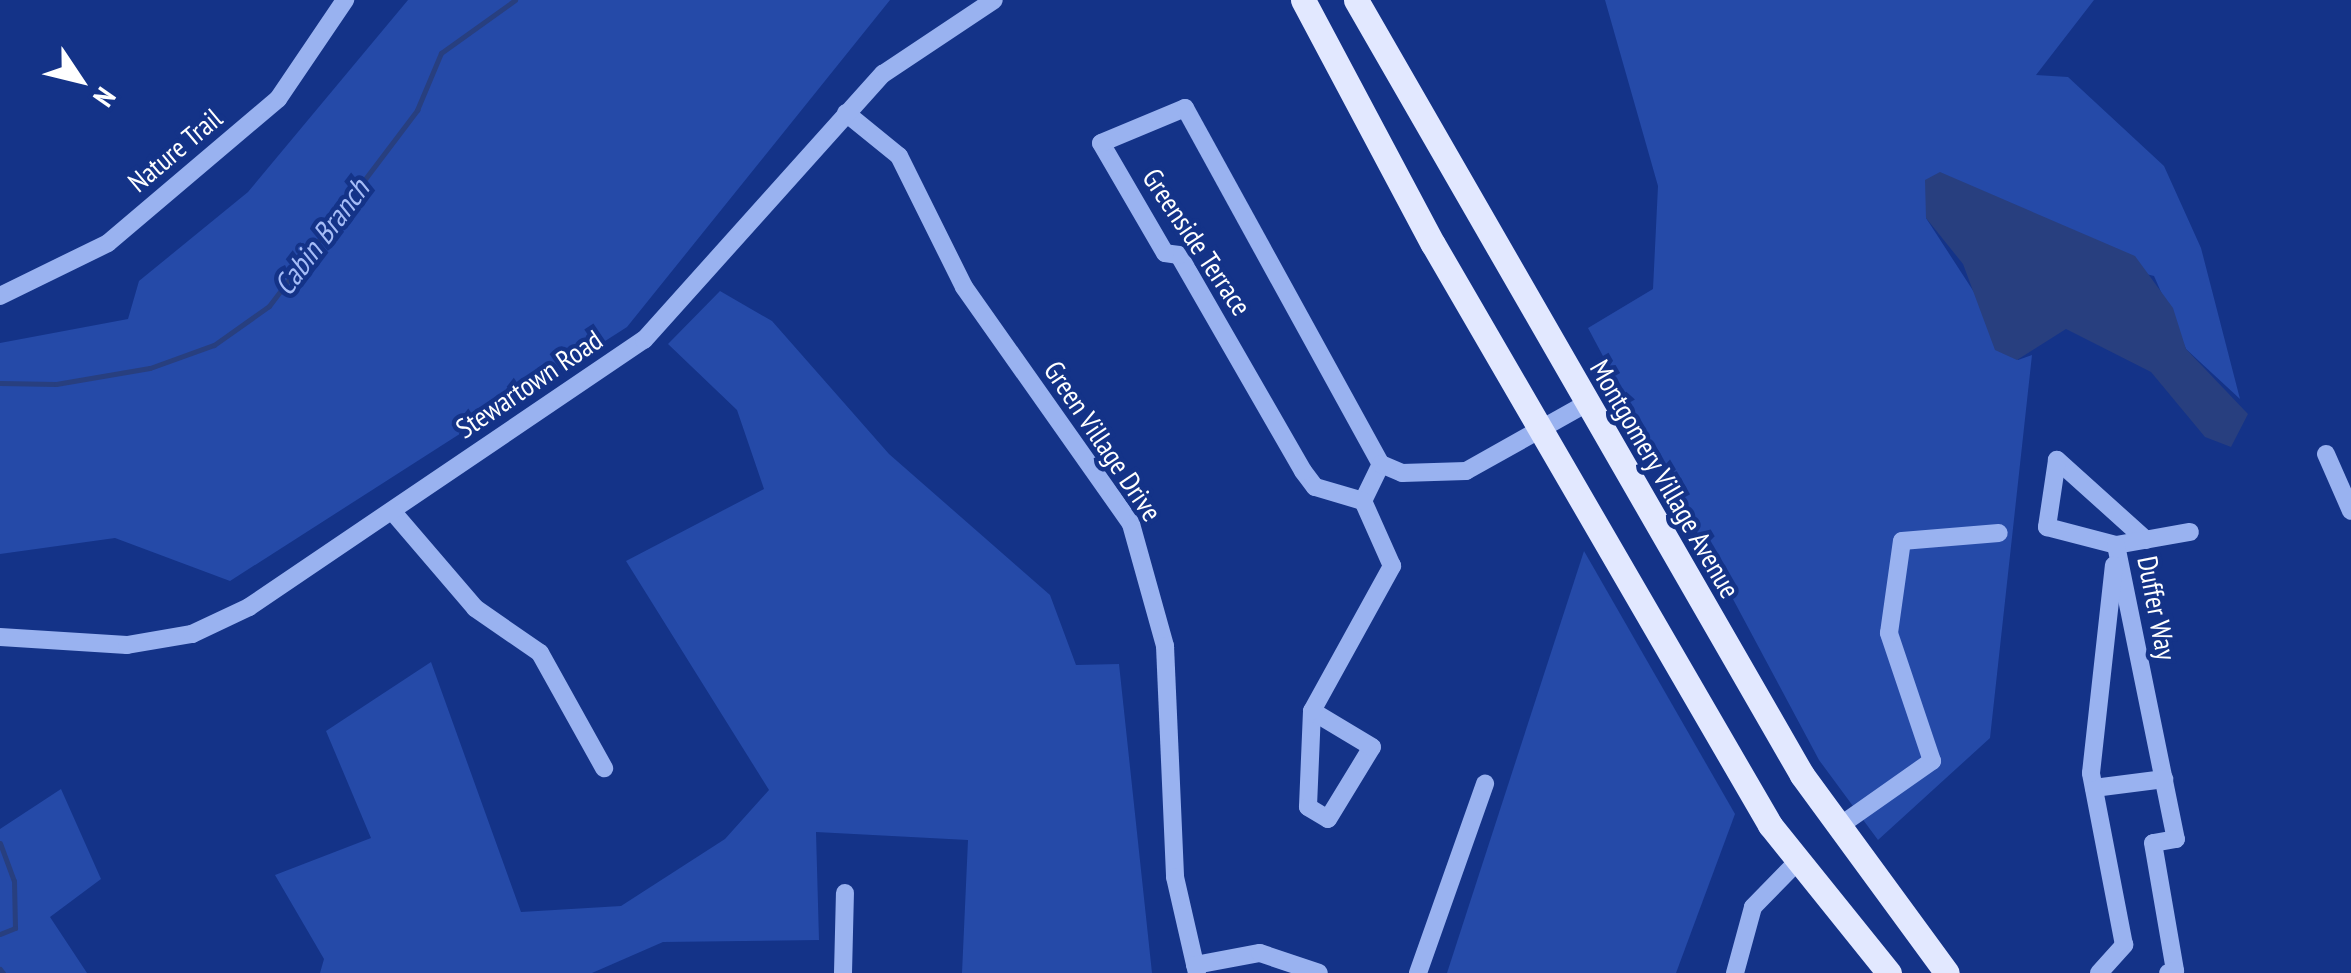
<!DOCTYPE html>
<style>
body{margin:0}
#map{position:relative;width:2351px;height:973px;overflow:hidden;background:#143388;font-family:"PT Sans Narrow",sans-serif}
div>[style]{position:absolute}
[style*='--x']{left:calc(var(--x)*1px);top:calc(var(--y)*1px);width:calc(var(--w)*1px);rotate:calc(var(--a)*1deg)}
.green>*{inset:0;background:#254aa8}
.water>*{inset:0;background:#283f7f}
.stream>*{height:5px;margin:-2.5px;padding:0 2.5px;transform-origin:2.5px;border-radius:2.5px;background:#283f7f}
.minor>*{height:18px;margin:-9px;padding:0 9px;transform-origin:9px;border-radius:9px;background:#99b2f0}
.major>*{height:25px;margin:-12.5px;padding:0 12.5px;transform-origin:12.5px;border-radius:12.5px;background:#e2e8ff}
span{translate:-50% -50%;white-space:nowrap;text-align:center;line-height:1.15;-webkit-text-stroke:9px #143388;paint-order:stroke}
.street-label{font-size:28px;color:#fff}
.water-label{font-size:30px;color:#a5bcf7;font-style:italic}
.north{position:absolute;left:30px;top:30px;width:100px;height:100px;-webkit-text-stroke:8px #143388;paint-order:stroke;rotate:125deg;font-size:28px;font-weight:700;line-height:40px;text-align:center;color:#fff}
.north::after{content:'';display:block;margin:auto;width:35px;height:45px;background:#fff;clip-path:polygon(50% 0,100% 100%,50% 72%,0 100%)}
</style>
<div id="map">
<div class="green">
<i style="clip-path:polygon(408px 0,890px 0,627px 327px,230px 581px,115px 538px,0 554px,0 343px,128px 319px,139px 281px,248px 192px)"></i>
<i style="clip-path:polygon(1605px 0,2094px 0,2036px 75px,2068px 77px,2164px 166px,2201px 248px,2240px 399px,2186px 349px,2154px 276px,1926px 218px,2018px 360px,2032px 355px,1990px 738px,1878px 840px,1819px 760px,1588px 328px,1653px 289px,1658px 186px)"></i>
<i style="clip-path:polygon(720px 291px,772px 321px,889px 454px,1050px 595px,1076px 665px,1119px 664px,1152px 973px,962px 973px,968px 840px,816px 832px,819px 940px,663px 942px,592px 973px,320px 973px,324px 959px,275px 875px,371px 838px,326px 731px,431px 662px,521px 912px,621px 906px,725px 839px,769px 790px,626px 561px,764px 489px,737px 410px,668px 344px)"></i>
<i style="clip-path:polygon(1584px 551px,1735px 814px,1676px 973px,1447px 973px)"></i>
<i style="clip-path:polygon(61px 789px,101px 879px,50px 917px,87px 973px,0 973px,0 829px)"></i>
</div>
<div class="water">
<i style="clip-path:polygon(1940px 172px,2135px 256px,2173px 308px,2186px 349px,2248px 414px,2231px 447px,2205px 437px,2151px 372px,2066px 329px,2017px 360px,1995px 350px,1963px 264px,1926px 218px,1925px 180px)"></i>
</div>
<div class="stream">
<i style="--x:0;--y:383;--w:56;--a:1"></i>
<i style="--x:56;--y:384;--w:95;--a:-9.7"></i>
<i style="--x:150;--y:368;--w:68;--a:-19.8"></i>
<i style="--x:214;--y:345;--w:67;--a:-35.3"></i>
<i style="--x:269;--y:306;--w:246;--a:-52.9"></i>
<i style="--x:417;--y:110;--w:62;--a:-67.2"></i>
<i style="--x:441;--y:53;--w:91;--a:-35.6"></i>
<i style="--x:0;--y:843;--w:40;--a:69.8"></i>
<i style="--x:14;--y:881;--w:47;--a:88.8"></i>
<i style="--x:15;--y:928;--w:16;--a:158"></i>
<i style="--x:0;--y:969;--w:5;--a:53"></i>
</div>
<div class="minor">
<i style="--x:846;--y:113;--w:68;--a:39.1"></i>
<i style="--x:899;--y:156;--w:146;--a:63.6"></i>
<i style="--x:964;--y:287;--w:290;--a:54.8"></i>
<i style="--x:1131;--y:524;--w:127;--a:74.4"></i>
<i style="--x:1165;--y:646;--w:231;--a:87.5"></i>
<i style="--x:1175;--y:877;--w:98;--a:77.1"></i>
<i style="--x:0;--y:296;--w:120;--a:-26.1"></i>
<i style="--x:108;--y:243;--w:223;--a:-40.3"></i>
<i style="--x:278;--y:99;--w:120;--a:-55.9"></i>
<i style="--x:2326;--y:454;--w:62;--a:66.3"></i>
<i style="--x:1363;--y:501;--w:41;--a:-64.1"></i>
<i style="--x:392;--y:511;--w:128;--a:49.4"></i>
<i style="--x:475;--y:608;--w:79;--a:34.7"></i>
<i style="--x:540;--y:653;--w:132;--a:60.9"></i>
<i style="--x:2146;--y:540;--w:120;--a:-138"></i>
<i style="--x:2057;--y:460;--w:68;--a:98.5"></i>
<i style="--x:2047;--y:527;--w:71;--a:14.6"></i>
<i style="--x:2116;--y:545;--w:75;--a:-10"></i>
<i style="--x:2116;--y:545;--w:300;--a:78.5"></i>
<i style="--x:2176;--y:839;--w:23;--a:170"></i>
<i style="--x:2153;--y:843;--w:130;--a:80.2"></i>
<i style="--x:2175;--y:971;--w:7;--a:164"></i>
<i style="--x:0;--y:637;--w:127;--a:3.6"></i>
<i style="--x:127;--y:645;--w:66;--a:-9.6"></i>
<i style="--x:192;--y:634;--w:63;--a:-25.3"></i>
<i style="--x:249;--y:607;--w:477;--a:-34.1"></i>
<i style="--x:644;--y:340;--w:358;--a:-48.1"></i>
<i style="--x:883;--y:74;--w:133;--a:-33.7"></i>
<i style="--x:1312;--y:711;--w:96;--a:92.4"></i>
<i style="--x:1308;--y:807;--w:23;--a:31"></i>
<i style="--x:1328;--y:819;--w:84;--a:-58.6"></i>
<i style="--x:1372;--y:747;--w:70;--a:-149"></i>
<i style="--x:1312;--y:711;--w:166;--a:-61.1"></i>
<i style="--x:1392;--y:566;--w:71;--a:-114"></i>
<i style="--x:1363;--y:501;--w:50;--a:-163.7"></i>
<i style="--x:1315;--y:487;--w:20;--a:-127"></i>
<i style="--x:1303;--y:471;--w:249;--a:-119.9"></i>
<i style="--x:1179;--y:255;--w:14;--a:-172"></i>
<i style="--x:1165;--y:253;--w:127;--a:-120.2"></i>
<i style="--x:1101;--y:143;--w:91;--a:-22.6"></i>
<i style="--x:1185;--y:108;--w:406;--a:61.2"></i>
<i style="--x:1381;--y:464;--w:23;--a:23"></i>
<i style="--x:1402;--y:473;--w:64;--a:-1.8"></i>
<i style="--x:1466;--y:471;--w:139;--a:-29.3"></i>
<i style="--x:2094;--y:788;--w:71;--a:-7.3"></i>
<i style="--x:1838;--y:827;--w:115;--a:-35.1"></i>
<i style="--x:1932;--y:761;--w:135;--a:-108.6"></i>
<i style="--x:1889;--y:633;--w:93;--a:-82"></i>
<i style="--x:1902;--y:541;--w:97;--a:-4.7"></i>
<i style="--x:1195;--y:965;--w:66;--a:-10.5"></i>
<i style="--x:1260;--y:953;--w:62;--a:18.7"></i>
<i style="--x:843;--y:973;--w:80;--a:-88.6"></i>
<i style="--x:1418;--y:973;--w:201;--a:-70.5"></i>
<i style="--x:1735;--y:973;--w:68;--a:-74.7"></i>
<i style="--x:1753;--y:907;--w:64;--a:-45.6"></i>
<i style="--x:2099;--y:973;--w:38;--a:-48"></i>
<i style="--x:2124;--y:945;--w:175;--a:-100.9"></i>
<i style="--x:2091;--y:773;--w:209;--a:-83.7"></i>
</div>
<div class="major">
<i style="--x:1303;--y:0;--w:276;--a:62"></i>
<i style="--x:1433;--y:244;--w:672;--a:59.88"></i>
<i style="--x:1770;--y:825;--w:190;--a:51.2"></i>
<i style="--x:1356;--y:0;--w:894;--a:60.08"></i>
<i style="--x:1802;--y:775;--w:245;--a:53.8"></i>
</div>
<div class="street-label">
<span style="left:175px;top:150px;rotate:-40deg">Nature Trail</span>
<span style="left:1197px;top:242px;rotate:56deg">Greenside Terrace</span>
<span style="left:529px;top:384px;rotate:-34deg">Stewartown Road</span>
<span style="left:1103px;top:441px;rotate:56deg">Green Village Drive</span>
<span style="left:1665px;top:479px;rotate:60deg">Montgomery Village Avenue</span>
<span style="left:2157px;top:608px;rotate:79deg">Duffer Way</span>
</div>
<div class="water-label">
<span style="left:321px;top:237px;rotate:-53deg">Cabin Branch</span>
</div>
<div class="north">N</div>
</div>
